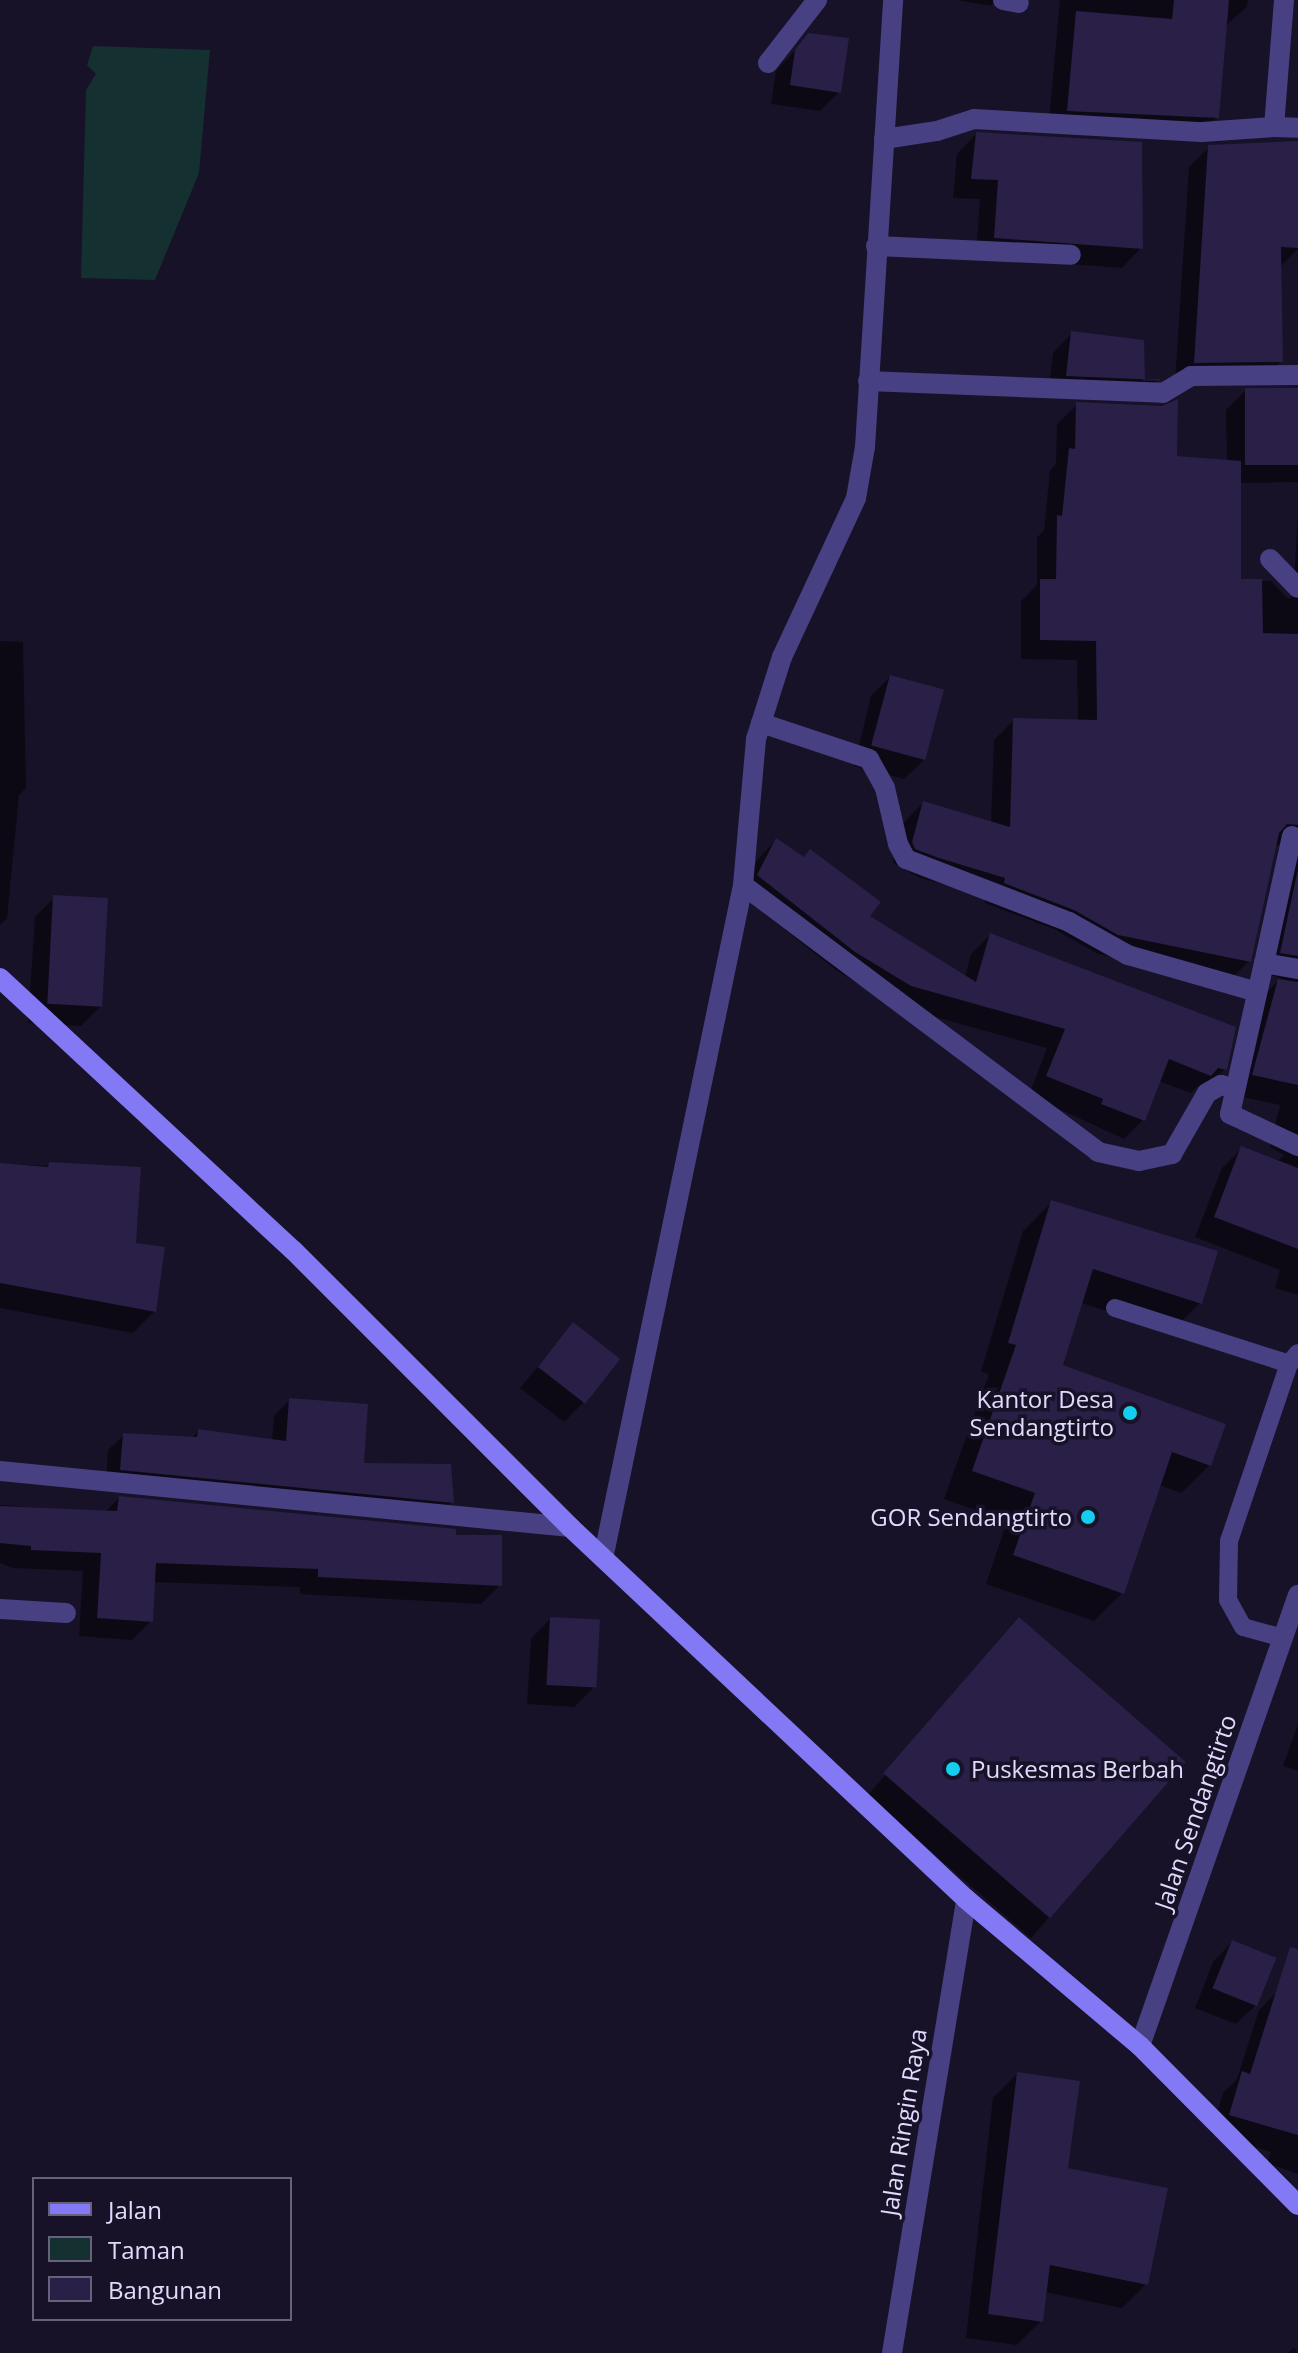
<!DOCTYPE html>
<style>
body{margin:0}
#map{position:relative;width:1298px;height:2353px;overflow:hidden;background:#171227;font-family:"Open Sans",sans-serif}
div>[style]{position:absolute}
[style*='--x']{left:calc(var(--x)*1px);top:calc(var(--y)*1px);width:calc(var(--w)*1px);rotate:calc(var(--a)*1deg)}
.green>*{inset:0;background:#153031}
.shadow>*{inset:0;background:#0007;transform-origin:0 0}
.building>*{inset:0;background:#291f47;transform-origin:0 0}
.lane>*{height:18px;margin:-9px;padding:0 9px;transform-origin:9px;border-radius:9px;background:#474083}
.street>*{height:20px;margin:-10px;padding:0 10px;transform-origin:10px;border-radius:10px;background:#474083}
.secondary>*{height:20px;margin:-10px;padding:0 10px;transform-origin:10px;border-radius:10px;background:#8379f5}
.dots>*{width:22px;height:22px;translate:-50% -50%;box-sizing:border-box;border:4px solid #171227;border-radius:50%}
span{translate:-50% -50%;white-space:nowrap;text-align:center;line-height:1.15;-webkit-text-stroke:7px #171227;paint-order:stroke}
.poi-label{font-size:24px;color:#e0dbfc}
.right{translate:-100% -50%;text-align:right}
.left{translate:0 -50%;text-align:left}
.street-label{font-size:24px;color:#e0dbfc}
.legend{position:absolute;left:32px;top:2177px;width:260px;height:144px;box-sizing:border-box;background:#171227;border:2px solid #67627c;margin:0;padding:10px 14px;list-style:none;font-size:24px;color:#e0dbfc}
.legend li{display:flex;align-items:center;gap:16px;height:40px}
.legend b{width:40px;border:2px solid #67627c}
</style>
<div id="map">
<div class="green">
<i style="clip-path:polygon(93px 46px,210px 50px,199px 173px,155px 280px,81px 278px,86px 90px,96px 74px,87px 65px)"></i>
</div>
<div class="shadow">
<i style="clip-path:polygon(957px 0,997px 0,991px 6px)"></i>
<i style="clip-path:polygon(1060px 0,1248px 0,1247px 7px,1224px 27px,1217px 117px,1197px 137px,1048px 131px)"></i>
<i style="clip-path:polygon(809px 35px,839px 92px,820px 111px,771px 104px,776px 71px)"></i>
<i style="clip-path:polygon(976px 134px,1141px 248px,1122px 268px,976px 257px,980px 199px,953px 198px,957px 154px)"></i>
<i style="clip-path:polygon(1298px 142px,1298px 249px,1280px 267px,1281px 361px,1261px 381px,1175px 382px,1189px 167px,1209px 147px)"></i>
<i style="clip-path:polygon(1072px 333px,1142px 342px,1143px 381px,1156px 381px,1138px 398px,1048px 395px,1053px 353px)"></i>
<i style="clip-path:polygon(1246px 390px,1298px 390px,1298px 482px,1239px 483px,1239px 581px,1271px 581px,1288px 599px,1293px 597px,1298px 514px,1298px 1295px,1275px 1288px,1280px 1270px,1195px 1237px,1222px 1168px,1242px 1148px,1277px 1162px,1284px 1155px,1270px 1147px,1280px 1105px,1233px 1095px,1258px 1001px,1278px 981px,1291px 982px,1261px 972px,1280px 845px,1275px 844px,1249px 961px,1229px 981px,1098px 954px,1054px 929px,985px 903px,986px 897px,918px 877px,893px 863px,903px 823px,923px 803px,991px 823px,994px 740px,1014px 720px,1078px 721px,1077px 660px,1021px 659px,1021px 601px,1037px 585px,1037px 537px,1044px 531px,1050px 470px,1056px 464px,1057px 424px,1077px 405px,1175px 458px,1227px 462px,1226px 410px)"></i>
<i style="clip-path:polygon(0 641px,23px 642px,26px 788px,19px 795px,7px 918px,0 925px)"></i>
<i style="clip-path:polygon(890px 677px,924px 760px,904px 779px,854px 766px,871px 696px)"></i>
<i style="clip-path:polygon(776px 840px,867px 916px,965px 977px,971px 954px,990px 935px,1225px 1069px,1206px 1087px,1198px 1086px,1191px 1093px,1158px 1081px,1143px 1120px,1124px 1139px,1029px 1095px,1047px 1048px,892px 1005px,836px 970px,739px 894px,758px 859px)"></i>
<i style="clip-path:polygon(54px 898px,100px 1007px,81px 1026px,28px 1023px,35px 917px)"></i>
<i style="clip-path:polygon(0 1164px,139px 1169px,134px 1245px,155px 1311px,133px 1333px,0 1308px)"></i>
<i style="clip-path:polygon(1052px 1202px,1200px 1303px,1172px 1331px,1081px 1303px,1061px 1366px,1210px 1465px,1181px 1493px,1159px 1485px,1122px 1593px,1094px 1621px,986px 1584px,1007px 1521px,944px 1499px,989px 1374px,981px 1371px,1023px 1231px)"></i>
<i style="clip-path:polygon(573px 1324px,583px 1403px,564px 1422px,520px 1388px)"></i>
<i style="clip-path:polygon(290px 1400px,362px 1465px,452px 1502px,436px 1517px,106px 1485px,108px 1450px,124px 1435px,191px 1439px,198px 1431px,272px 1441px,274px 1416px)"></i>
<i style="clip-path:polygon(119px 1498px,454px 1537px,500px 1585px,481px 1604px,300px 1594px,300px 1587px,153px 1582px,151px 1621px,132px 1640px,79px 1636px,83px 1571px,13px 1568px,0 1563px,0 1505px,105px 1512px)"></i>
<i style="clip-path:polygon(550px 1619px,594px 1687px,574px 1707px,527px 1704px,531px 1639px)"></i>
<i style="left:1020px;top:1620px;width:217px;height:233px;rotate:41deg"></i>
<i style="clip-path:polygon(1298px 1724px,1298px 1771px,1283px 1766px)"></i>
<i style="clip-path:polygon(1232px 1942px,1256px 2005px,1236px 2024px,1195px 2008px,1213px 1962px)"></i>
<i style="clip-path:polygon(1278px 1991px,1298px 1997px,1298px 2174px,1267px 2163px,1271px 2152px,1211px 2134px,1223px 2093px,1237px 2079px,1259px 2010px)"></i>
<i style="clip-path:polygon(1017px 2074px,1066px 2169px,1146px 2284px,1122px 2308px,1045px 2292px,1041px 2321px,1017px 2345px,966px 2338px,993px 2098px)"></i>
<i style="clip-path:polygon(1294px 2347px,1298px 2353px,1288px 2353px)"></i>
</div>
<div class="building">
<i style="clip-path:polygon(1174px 0,1229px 0,1219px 118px,1067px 111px,1076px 11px,1172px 19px)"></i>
<i style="clip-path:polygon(808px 33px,849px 38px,841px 93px,790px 85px,795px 50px)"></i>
<i style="clip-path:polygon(976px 132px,1142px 142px,1143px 249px,994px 238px,998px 180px,971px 179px)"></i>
<i style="clip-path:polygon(1298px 141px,1298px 248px,1281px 247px,1283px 362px,1194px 363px,1208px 145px)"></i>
<i style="clip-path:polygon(1071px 331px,1144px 340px,1145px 379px,1160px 379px,1160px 380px,1066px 376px)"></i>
<i style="left:1245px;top:388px;width:53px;height:77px"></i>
<i style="clip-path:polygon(1178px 399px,1177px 456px,1241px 461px,1241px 579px,1262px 579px,1263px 633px,1298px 634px,1298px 825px,1287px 824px,1279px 833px,1251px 962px,1118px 935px,1074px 910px,1004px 883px,1005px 878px,939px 858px,915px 849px,912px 842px,923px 801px,1010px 827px,1013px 718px,1097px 720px,1096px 641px,1040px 640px,1040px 579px,1056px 579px,1057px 515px,1062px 516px,1069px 448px,1075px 449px,1076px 402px,1162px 406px)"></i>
<i style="left:890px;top:675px;width:56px;height:73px;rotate:15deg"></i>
<i style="clip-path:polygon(776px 838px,804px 857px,810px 849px,881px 902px,870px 916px,976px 982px,990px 933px,1236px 1027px,1227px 1070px,1218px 1068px,1211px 1076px,1169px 1059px,1145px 1121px,1101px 1104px,1103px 1099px,1046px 1076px,1065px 1029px,911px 986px,855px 952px,757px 875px)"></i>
<i style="clip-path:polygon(1298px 869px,1298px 956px,1280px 953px)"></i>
<i style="left:53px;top:895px;width:55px;height:109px;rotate:3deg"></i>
<i style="clip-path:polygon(1278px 979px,1298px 982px,1298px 1085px,1252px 1075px)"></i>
<i style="clip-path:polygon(1241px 1146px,1298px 1168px,1298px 1249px,1214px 1217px)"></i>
<i style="clip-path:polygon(49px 1162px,141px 1167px,136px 1243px,165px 1247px,156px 1312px,0 1283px,0 1163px,48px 1167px)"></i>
<i style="clip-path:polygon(1051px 1200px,1218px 1251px,1202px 1304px,1093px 1269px,1063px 1365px,1226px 1424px,1211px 1466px,1172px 1452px,1124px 1594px,1013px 1555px,1035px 1493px,972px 1471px,1016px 1345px,1008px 1343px)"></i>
<i style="left:573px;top:1322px;width:60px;height:57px;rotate:38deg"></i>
<i style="clip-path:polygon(289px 1398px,368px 1404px,364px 1463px,451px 1464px,454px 1503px,120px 1470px,123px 1433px,197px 1437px,198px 1429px,286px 1441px)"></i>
<i style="clip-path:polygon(119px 1496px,456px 1529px,456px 1535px,502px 1535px,502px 1586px,318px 1577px,318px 1569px,156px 1563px,153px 1622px,97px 1618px,101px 1553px,31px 1550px,31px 1546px,0 1543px,0 1506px,117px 1511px)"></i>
<i style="left:550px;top:1617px;width:50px;height:68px;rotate:3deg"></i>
<i style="left:1019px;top:1617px;width:221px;height:207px;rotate:41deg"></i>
<i style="left:1232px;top:1940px;width:48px;height:52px;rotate:22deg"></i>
<i style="clip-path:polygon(1290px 1947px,1298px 1949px,1298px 2135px,1229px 2115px,1242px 2071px,1250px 2074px)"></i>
<i style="clip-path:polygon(1017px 2072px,1080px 2081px,1068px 2168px,1168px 2188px,1148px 2285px,1050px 2265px,1043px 2322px,988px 2314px)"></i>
</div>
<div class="lane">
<i style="--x:1115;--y:1308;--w:183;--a:17.8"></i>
<i style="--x:1283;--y:1638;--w:41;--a:-164.6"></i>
<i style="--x:1243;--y:1627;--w:31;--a:-119"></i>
<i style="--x:1228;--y:1600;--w:59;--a:-89"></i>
<i style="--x:1229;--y:1541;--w:187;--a:-71.3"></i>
<i style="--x:1289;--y:1364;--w:14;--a:-51"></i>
</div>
<div class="street">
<i style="--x:1003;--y:0;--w:16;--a:11"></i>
<i style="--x:1284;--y:0;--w:127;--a:94.5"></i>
<i style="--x:1274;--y:127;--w:24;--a:2"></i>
<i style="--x:768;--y:63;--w:80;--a:-52.1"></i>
<i style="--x:884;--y:139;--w:54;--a:-8.6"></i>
<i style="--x:937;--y:131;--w:39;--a:-18"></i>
<i style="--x:974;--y:119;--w:228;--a:3.3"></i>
<i style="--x:1202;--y:132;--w:72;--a:-4"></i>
<i style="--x:876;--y:246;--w:195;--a:2.6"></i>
<i style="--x:868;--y:381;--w:295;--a:2.3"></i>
<i style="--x:1163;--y:393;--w:33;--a:-31"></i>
<i style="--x:1191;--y:376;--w:107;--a:-0.5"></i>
<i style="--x:1270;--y:559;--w:40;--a:46"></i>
<i style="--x:761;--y:723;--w:114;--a:18.4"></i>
<i style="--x:869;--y:759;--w:33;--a:61"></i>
<i style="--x:885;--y:788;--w:57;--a:76.9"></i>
<i style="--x:898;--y:844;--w:17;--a:62"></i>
<i style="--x:906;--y:859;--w:175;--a:21.1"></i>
<i style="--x:1069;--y:922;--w:68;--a:29.2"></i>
<i style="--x:1128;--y:955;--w:134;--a:16"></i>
<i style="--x:1292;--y:836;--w:130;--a:102.4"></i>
<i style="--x:1264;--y:963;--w:35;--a:10"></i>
<i style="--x:743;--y:885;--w:444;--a:36.9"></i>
<i style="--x:1098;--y:1152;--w:42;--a:12.4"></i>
<i style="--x:1139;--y:1161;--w:34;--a:-12"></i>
<i style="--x:1172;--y:1154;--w:70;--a:-60.2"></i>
<i style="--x:1207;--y:1093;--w:16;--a:-30"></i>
<i style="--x:1221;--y:1085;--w:12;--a:14"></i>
<i style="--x:1264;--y:963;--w:155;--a:102.7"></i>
<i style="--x:1230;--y:1114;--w:75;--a:25.2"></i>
<i style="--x:0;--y:1471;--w:573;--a:5.61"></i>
<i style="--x:604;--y:1554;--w:683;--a:-78.26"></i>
<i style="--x:743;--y:885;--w:147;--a:-84.9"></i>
<i style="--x:756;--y:739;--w:86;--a:-72.4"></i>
<i style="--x:782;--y:657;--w:175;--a:-65"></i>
<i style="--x:856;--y:498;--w:52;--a:-80"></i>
<i style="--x:865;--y:447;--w:448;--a:-86.4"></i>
<i style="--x:0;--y:1609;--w:66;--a:3.5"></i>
<i style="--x:1140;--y:2046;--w:478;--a:-70.7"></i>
<i style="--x:892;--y:2353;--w:460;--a:-80.7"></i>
</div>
<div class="secondary">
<i style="--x:0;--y:978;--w:400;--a:42.9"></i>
<i style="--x:293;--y:1250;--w:392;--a:45"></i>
<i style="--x:570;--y:1527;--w:543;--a:43.21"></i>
<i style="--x:966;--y:1899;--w:228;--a:40.2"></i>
<i style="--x:1140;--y:2046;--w:224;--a:45.2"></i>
</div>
<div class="dots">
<i style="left:1130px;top:1413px;background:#15cdee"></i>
<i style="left:1088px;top:1517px;background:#15cdee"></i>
<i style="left:953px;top:1769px;background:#15cdee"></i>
</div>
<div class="poi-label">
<span class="right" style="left:1114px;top:1413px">Kantor Desa<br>Sendangtirto</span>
<span class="right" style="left:1072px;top:1517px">GOR Sendangtirto</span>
<span class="left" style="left:971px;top:1769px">Puskesmas Berbah</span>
</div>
<div class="street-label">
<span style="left:1195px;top:1812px;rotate:-71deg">Jalan Sendangtirto</span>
<span style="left:903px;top:2122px;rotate:-81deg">Jalan Ringin Raya</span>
</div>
<ul class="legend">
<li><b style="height:10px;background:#8379f5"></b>Jalan</li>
<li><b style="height:22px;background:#153031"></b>Taman</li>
<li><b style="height:22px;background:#291f47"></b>Bangunan</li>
</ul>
</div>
